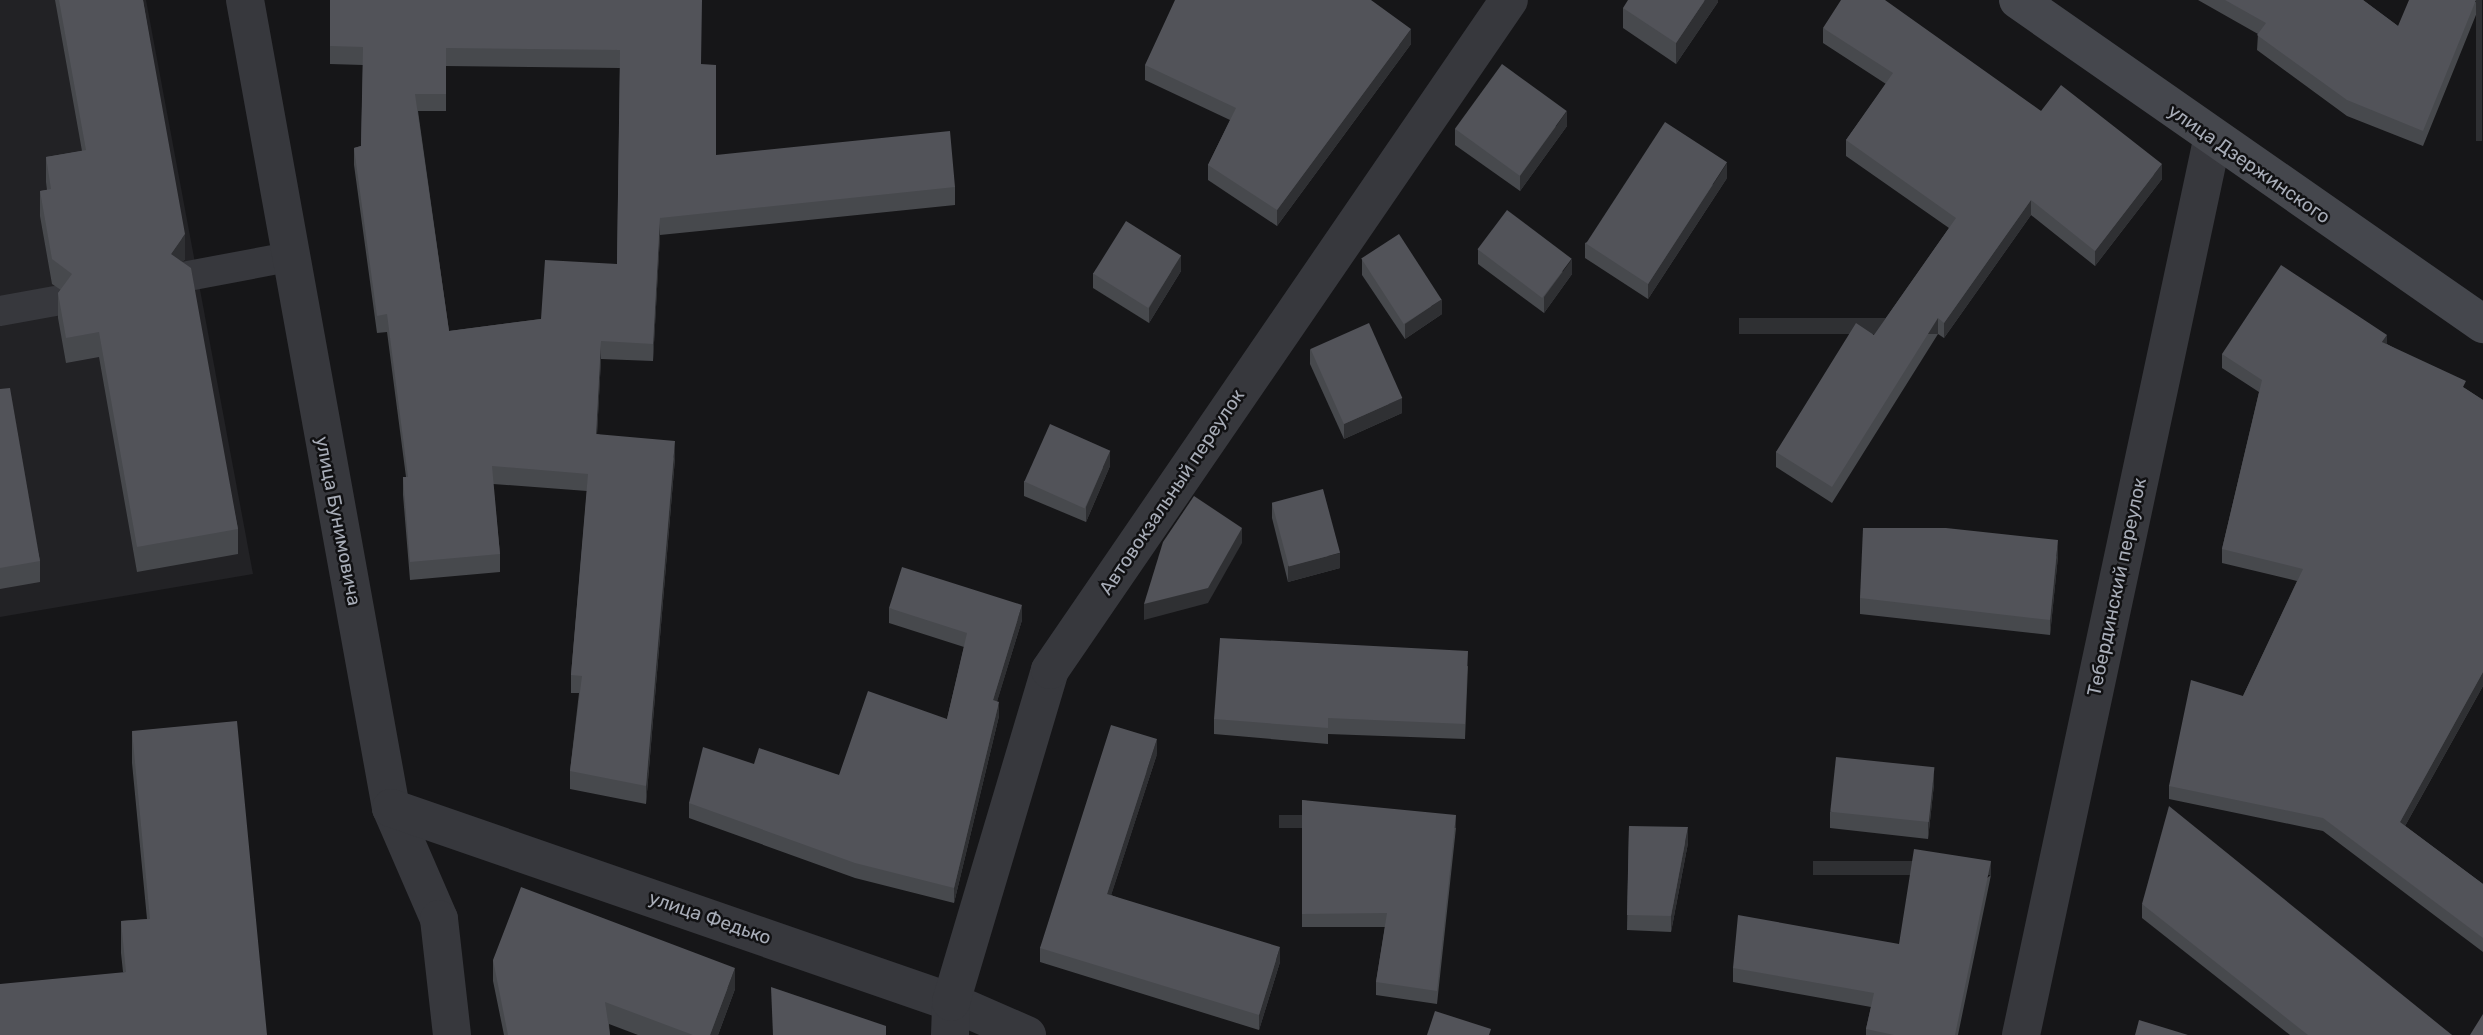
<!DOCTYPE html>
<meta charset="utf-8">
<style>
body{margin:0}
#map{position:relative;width:2483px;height:1035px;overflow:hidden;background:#161618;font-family:Rubik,sans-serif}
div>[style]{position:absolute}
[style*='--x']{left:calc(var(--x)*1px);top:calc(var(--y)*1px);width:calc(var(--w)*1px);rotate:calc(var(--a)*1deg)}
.built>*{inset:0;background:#222225}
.lane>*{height:30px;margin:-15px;padding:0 15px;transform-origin:15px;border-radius:15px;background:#37383d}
.street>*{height:38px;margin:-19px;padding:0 19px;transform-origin:19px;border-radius:19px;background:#37383d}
.secondary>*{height:38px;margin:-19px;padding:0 19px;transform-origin:19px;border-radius:19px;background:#45474d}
.wall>*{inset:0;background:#47494d}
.shaded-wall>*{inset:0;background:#2f3033;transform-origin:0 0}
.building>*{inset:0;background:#525359;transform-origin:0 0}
span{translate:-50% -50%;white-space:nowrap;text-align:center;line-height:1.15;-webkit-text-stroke:5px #111113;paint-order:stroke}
.street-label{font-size:19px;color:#a8adb8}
</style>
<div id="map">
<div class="built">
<i style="clip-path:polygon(0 0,146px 0,253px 574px,0 617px)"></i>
</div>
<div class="lane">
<i style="--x:188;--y:276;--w:103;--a:-10.7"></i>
<i style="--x:0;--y:311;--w:56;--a:-10.3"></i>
</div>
<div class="street">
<i style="--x:245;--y:0;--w:821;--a:79.76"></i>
<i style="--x:391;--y:808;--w:121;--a:66.6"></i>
<i style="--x:439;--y:919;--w:117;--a:83.6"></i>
<i style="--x:391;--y:808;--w:593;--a:19.11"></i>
<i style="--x:951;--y:1002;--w:83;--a:23.5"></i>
<i style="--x:950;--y:1035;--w:33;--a:-88"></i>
<i style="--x:951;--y:1002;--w:346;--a:-73.4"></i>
<i style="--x:1050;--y:670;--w:812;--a:-55.59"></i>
<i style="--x:2021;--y:1035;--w:915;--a:-77.95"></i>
</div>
<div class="secondary">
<i style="--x:2018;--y:0;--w:567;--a:34.87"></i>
</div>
<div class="wall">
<i style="clip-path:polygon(55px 0,143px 0,185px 259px,182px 262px,238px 529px,238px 554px,137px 572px,99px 357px,66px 363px,58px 318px,58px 293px,61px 290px,52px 284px,40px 216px,40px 191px,47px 190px,46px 182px,46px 157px,82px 151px)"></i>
<i style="clip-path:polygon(evenodd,330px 0,701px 64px,716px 155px,955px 187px,955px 205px,660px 235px,653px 361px,601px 359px,597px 434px,675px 458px,646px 804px,570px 789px,570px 771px,579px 693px,571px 693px,571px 675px,587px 491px,493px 484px,500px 554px,500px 572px,410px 580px,403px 495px,403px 477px,406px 477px,387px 332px,377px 333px,354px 165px,354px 148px,361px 146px,363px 65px,330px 64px,330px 0,446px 66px,620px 68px,617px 264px,541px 319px,449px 331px,418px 111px,446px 111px,446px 66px)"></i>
<i style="clip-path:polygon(1718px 0,1718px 2px,1676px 64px,1623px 28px,1623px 8px)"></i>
<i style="clip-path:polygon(2198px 0,2363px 0,2398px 26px,2482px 0,2423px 146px,2347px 116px,2257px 50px,2258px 34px)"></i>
<i style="clip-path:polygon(1823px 28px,2041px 111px,2162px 179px,2095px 266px,2031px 215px,1944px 338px,1938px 334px,1832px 503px,1776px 467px,1776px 452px,1874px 335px,1949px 228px,1846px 156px,1846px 140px,1886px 84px,1823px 43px)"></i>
<i style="clip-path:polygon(1411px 44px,1277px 226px,1208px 180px,1208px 165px,1230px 120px,1145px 80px,1145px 65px)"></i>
<i style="clip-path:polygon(1567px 126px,1520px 191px,1455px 145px,1455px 129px)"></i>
<i style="clip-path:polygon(1727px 178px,1648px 299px,1585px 258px,1585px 243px)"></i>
<i style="clip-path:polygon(1478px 249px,1572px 274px,1544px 313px,1478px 264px)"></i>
<i style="clip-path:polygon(1362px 259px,1442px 314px,1405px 339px,1362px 275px)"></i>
<i style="clip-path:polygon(1181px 271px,1149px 323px,1093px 288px,1093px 273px)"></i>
<i style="clip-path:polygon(2387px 344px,2466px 389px,2483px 400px,2483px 686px,2405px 826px,2483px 884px,2483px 952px,2323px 831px,2169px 799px,2169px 786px,2243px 696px,2297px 581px,2222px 563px,2222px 549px,2259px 392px,2222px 368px,2222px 354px)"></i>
<i style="clip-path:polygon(1310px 349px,1402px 413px,1344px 439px,1310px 364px)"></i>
<i style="clip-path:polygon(0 389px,40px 561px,40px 582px,0 589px)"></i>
<i style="clip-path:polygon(1110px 466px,1086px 522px,1024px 496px,1024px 481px)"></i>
<i style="clip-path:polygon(1272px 503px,1340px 568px,1288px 582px,1272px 518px)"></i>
<i style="clip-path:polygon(2058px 556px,2050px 635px,1860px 614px,1860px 598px)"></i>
<i style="clip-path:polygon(889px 608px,1022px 620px,997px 701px,999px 716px,954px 903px,855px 878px,689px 818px,689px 803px,754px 764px,839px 775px,947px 719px,964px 647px,889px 623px)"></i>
<i style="clip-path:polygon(1468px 666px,1465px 739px,1328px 734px,1328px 744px,1214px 734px,1214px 719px)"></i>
<i style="clip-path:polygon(132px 731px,267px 1035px,123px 972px,121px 953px,121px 921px,147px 919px,132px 763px)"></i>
<i style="clip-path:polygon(1157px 754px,1111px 895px,1280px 962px,1259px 1030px,1040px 962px,1040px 948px)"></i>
<i style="clip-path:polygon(1934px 784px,1928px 839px,1830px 828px,1830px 812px)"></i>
<i style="clip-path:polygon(1302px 800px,1456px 828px,1437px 1004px,1376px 995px,1376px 982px,1385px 927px,1302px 927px)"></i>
<i style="clip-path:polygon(1629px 826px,1688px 843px,1671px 932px,1627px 930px)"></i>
<i style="clip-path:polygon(1991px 875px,1958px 1035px,1866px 1035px,1866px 1029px,1871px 1007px,1733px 982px,1733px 968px,1899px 944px)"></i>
<i style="clip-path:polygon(2142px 904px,2452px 1035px,2290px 1035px,2142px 918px)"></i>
<i style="clip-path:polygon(493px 960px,735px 989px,718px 1035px,638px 1035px,609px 1024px,610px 1035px,504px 1035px,493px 981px)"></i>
</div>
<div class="shaded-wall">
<i style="clip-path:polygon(1705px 0,1718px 0,1718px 2px,1676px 64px,1676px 43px)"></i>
<i style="left:2476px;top:0;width:6px;height:141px"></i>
<i style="clip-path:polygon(1411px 29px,1411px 44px,1277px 226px,1277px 210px)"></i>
<i style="clip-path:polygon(1567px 111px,1567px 126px,1520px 191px,1520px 176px)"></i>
<i style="clip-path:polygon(1727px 163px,1727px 178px,1648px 299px,1648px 284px)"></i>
<i style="clip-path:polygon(2162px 164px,2162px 179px,2095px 266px,2095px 251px)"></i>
<i style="clip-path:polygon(2031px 200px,2031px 215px,1944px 338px,1944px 323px)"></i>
<i style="clip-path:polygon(660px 218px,660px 235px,653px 361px,653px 344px)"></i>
<i style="clip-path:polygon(185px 234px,185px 259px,171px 279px,171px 254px)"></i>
<i style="clip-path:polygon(1181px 255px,1181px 271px,1149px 323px,1149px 308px)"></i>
<i style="clip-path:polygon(1572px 259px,1572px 274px,1544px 313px,1544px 297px)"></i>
<i style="clip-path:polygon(1442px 299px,1442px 314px,1405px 339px,1405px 324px)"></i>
<i style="left:1938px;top:318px;width:16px;height:199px;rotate:90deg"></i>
<i style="clip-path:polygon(2387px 335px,2387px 348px,2382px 342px)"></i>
<i style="clip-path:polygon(601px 341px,601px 359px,596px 452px,596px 434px)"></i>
<i style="clip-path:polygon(1402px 398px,1402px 413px,1344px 439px,1344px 424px)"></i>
<i style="clip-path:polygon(675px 441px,675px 458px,646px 804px,646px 786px)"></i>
<i style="clip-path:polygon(1110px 451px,1110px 466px,1086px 522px,1086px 507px)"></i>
<i style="clip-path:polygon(1242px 528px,1242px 543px,1208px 603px,1144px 620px,1144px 604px)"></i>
<i style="clip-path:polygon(2058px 540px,2058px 556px,2050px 635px,2050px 620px)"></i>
<i style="clip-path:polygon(1340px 553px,1340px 568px,1288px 582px,1288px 566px)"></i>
<i style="clip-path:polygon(1022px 605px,1022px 620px,993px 715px,993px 700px)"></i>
<i style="clip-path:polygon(2483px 672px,2483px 686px,2400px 835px,2400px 822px)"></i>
<i style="clip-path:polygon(999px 702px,999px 716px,954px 903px,954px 888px)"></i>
<i style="clip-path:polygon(1157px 739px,1157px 754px,1107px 908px,1107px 894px)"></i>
<i style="clip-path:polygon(1934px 768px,1934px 784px,1928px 839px,1928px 824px)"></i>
<i style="left:1456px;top:815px;width:13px;height:177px;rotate:90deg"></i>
<i style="clip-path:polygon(1688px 827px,1688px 843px,1671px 932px,1671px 916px)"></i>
<i style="left:1991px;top:861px;width:14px;height:178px;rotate:90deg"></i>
<i style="clip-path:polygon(1280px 947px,1280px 962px,1259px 1030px,1259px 1015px)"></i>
<i style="clip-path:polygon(735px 968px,735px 989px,718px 1035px,710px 1035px)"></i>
</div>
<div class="building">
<i style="clip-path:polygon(59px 0,143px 0,185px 234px,171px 254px,191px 268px,238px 529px,137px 547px,99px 332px,66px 338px,58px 293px,72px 274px,52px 259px,40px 191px,51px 189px,46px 157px,86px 150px)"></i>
<i style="clip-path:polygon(evenodd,330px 0,702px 0,701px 64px,716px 65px,716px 155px,950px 131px,955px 187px,660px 218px,653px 344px,601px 341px,596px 434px,675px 441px,646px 786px,570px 771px,582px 676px,571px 675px,588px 474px,492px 466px,500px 554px,410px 562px,403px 477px,408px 477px,387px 314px,377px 316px,354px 148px,361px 146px,363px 47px,330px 46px,330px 0,446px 48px,620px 50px,617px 264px,545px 260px,541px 319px,449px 331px,415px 94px,446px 94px,446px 48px)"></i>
<i style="clip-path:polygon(1175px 0,1371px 0,1411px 29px,1277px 210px,1208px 165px,1236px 108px,1145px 65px)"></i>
<i style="clip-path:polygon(1628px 0,1705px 0,1676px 43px,1623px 8px)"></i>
<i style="clip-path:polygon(1841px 0,1885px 0,2041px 111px,2061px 85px,2162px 164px,2095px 251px,2031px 200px,1944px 323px,1938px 318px,1832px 487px,1776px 452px,1856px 323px,1874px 335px,1956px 218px,1846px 140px,1893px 73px,1823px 28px)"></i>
<i style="clip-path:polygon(2225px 0,2363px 0,2398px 26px,2409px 0,2476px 0,2423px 131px,2347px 100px,2257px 35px,2266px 23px)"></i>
<i style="left:1502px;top:64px;width:80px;height:80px;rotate:36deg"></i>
<i style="left:1665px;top:122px;width:74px;height:145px;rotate:33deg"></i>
<i style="left:1507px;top:210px;width:81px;height:49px;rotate:37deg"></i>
<i style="left:1126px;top:221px;width:65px;height:62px;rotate:32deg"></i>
<i style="left:1399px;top:234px;width:78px;height:45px;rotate:57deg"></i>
<i style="clip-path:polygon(2281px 265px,2387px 335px,2382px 342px,2466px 381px,2463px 387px,2483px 400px,2483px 672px,2400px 822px,2483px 884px,2483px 938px,2323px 818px,2169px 786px,2191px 680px,2243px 696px,2303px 569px,2222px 549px,2262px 380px,2222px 354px)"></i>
<i style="left:1369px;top:323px;width:82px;height:64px;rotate:66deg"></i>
<i style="clip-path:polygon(10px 388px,40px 561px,0 568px,0 389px)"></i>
<i style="left:1050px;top:424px;width:66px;height:63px;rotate:24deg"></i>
<i style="left:1323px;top:489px;width:66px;height:53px;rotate:75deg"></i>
<i style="clip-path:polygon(1194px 496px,1242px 528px,1208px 588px,1144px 604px,1163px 542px)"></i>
<i style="clip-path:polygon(1863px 528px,1946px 528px,2058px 540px,2050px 620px,1860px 598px)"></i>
<i style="clip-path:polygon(902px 567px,1022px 605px,993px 700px,999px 702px,954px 888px,855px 863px,689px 803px,703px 747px,754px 764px,759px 748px,839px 775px,868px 691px,947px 719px,967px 633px,889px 608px)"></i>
<i style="clip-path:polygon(1220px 638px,1468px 651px,1465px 724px,1328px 718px,1328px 728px,1214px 719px)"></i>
<i style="clip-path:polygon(237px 721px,267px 1035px,0 1035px,0 984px,126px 972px,121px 921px,150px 919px,132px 731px)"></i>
<i style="clip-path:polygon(1111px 725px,1157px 739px,1107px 894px,1280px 947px,1259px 1015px,1040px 948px)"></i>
<i style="left:1836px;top:757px;width:99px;height:55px;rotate:6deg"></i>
<i style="clip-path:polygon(1302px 800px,1456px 815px,1437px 991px,1376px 982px,1387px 913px,1302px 914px)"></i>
<i style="clip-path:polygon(2169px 806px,2452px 1035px,2308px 1035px,2142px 904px)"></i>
<i style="clip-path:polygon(1629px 826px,1688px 827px,1671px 916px,1627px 915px)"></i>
<i style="clip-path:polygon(1914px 849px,1991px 861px,1955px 1035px,1894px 1035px,1866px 1029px,1874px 993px,1733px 968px,1738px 915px,1899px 944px)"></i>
<i style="clip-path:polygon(521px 887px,735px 968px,710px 1035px,693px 1035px,605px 1002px,610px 1035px,508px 1035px,493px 960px)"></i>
<i style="clip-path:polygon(771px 987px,886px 1026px,886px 1035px,773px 1035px)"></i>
<i style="clip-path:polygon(1435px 1011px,1491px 1029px,1489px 1035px,1427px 1035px)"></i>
<i style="clip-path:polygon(2483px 1014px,2483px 1035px,2470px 1035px)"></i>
<i style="clip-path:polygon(2139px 1020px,2188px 1035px,2135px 1035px)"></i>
</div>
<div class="street-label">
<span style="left:2249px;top:164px;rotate:35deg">улица Дзержинского</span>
<span style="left:1172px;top:492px;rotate:-56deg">Автовокзальный переулок</span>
<span style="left:338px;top:521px;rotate:79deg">улица Бунимовича</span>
<span style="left:2117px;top:587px;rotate:-78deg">Тебердинский переулок</span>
<span style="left:710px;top:918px;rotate:19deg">улица Федько</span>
</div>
</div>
